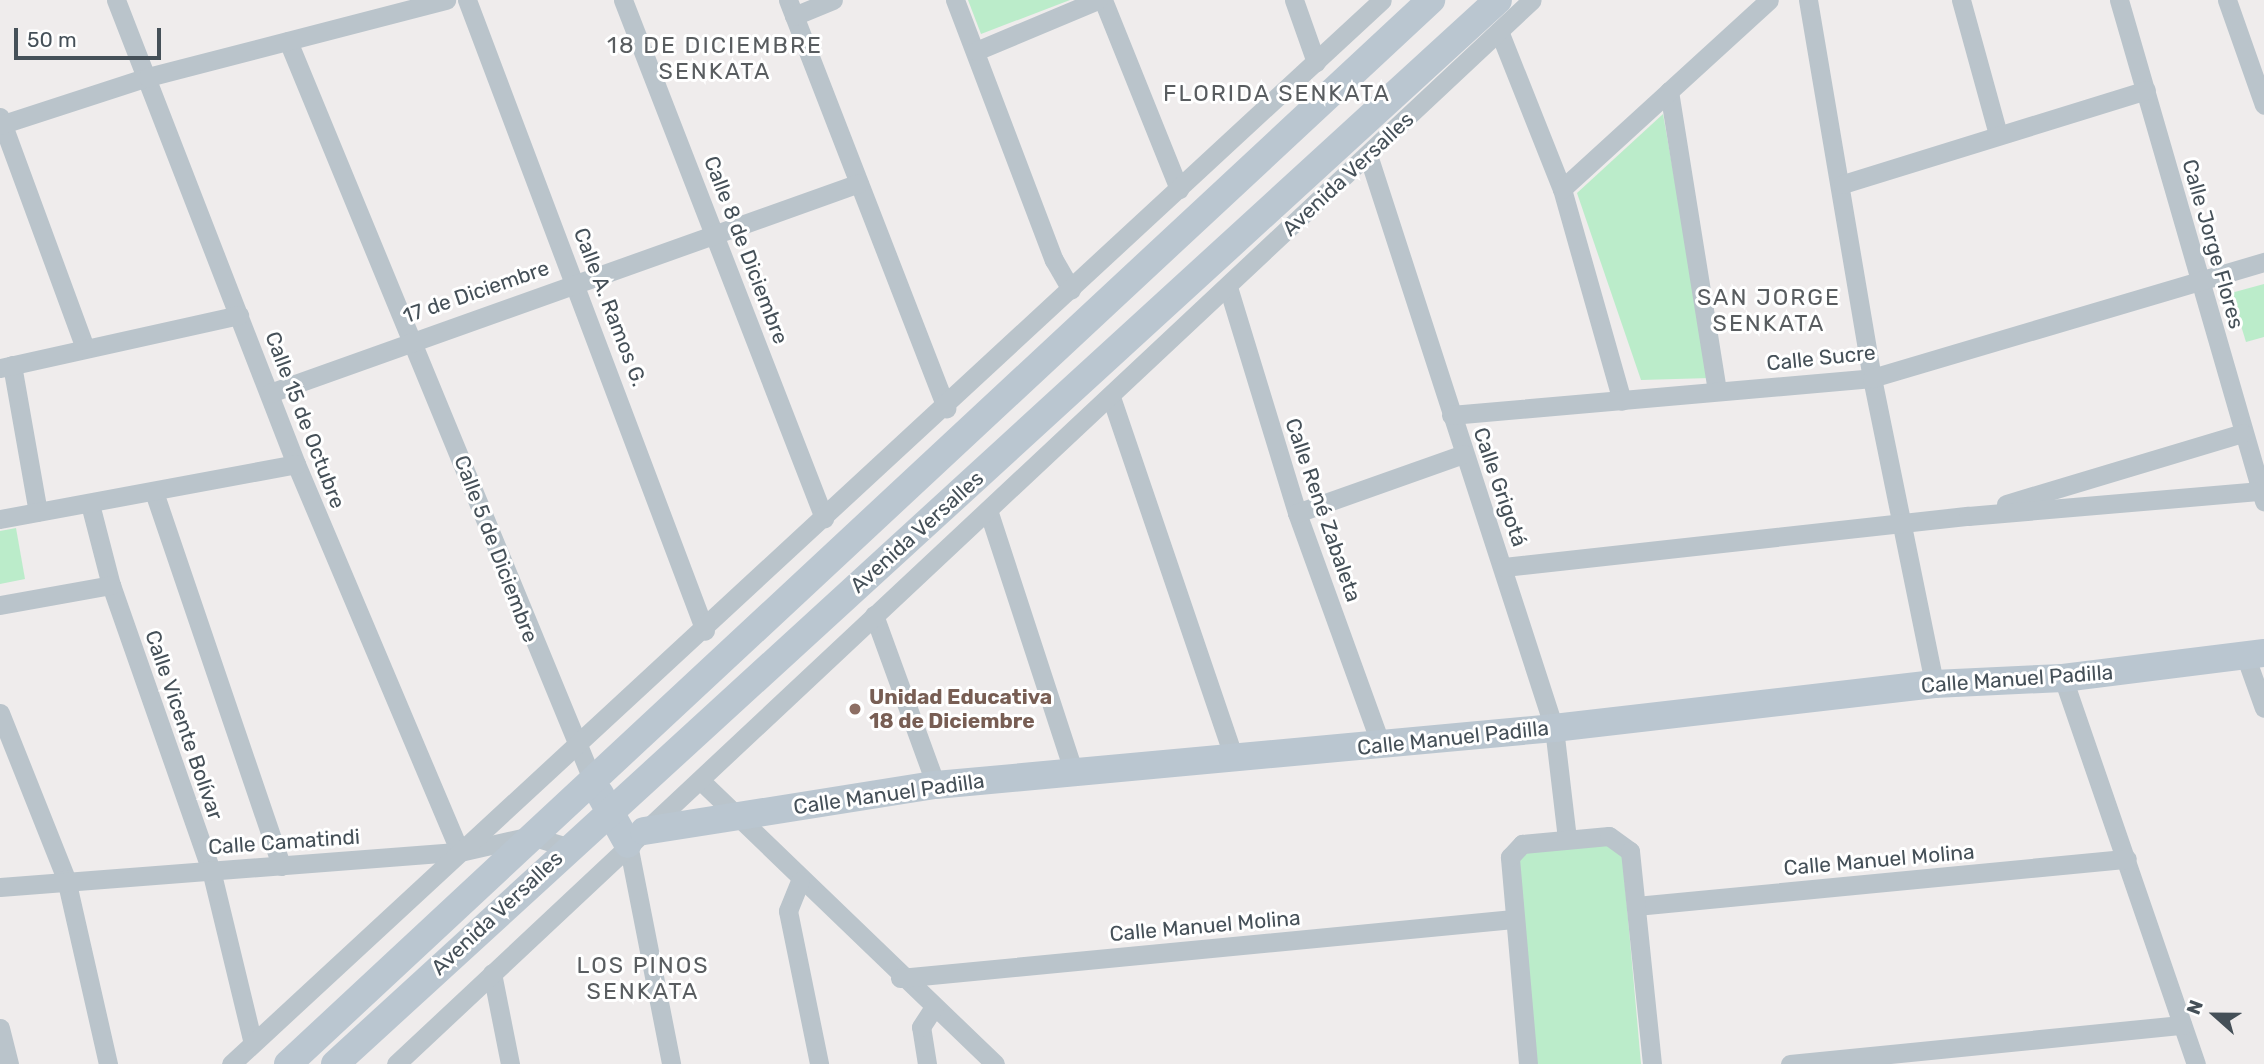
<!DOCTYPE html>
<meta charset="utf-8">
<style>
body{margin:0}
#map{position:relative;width:2264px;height:1064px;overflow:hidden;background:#efecec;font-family:Rubik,sans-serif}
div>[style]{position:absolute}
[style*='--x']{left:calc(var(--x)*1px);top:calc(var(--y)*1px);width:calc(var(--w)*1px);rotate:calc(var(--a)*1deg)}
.green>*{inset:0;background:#bbecca}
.street>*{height:19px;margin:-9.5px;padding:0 9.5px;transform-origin:9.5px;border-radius:9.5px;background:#bac4cb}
.secondary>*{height:28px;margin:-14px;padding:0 14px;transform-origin:14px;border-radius:14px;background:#bac6d0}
.dots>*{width:19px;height:19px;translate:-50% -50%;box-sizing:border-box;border:4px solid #fff;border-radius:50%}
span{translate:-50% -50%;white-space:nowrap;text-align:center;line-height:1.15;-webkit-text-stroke:6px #fff;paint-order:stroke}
.street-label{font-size:21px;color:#455058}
.education-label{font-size:21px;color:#785e54;font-weight:700}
.left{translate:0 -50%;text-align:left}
.neighbourhood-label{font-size:23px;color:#595d60;letter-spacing:2px}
.north{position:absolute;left:2180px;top:980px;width:70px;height:70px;-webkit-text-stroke:5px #fff;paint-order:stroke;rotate:291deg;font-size:19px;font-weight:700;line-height:28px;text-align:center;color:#455058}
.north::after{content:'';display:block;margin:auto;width:24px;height:32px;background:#455058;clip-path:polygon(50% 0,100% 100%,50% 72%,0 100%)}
.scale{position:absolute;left:14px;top:28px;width:147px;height:32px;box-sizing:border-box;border:4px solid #455058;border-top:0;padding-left:9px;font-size:21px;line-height:24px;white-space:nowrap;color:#455058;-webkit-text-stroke:5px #fff;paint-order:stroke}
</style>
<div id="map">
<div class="green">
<i style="clip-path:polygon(968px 0,1070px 0,981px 34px)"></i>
<i style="clip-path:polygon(1663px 114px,1710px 378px,1641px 380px,1577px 193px)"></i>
<i style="clip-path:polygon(2264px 284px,2264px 337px,2246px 342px,2231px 293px)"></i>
<i style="clip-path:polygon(16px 528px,25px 579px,0 584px,0 531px)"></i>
<i style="clip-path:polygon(1604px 844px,1622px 851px,1641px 1064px,1536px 1064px,1518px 861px,1530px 851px)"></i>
</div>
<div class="street">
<i style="--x:116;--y:0;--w:498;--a:68.8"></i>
<i style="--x:296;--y:464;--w:421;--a:67.1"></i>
<i style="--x:467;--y:0;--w:674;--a:69.33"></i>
<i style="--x:623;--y:0;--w:556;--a:68.79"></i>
<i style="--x:788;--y:0;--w:438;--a:68.8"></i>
<i style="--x:955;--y:0;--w:278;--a:69.2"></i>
<i style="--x:1054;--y:260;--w:34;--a:60"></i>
<i style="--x:1103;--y:0;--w:204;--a:68.1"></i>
<i style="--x:1294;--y:0;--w:66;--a:70.5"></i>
<i style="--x:1808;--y:0;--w:383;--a:80.4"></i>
<i style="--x:1872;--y:378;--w:312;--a:78.5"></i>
<i style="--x:1961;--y:0;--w:139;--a:74.6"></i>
<i style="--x:2119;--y:0;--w:522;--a:73.86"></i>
<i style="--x:2227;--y:0;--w:111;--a:70.6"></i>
<i style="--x:794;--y:16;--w:42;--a:-22.3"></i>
<i style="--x:1499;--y:31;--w:170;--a:68.3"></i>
<i style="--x:1562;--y:189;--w:220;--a:74.2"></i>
<i style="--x:288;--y:41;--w:798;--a:67.61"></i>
<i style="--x:976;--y:51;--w:132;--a:-22.7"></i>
<i style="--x:1669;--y:91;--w:303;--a:80.9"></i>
<i style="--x:0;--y:117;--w:246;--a:69.8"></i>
<i style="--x:0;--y:125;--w:156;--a:-18"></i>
<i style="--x:148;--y:77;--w:308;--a:-14.5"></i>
<i style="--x:1368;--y:155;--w:602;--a:72.02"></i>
<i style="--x:1554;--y:728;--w:112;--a:83.3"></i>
<i style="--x:1843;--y:184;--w:317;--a:-17.2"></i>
<i style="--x:1562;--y:189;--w:280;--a:-42.4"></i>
<i style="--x:1228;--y:287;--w:236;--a:73"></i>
<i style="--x:1297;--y:513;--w:247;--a:70.1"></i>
<i style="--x:12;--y:365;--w:149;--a:80"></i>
<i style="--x:0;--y:368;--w:245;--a:-12.5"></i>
<i style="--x:270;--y:393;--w:625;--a:-19.62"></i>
<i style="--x:1111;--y:397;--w:381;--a:71.2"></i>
<i style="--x:1451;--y:415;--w:423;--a:-5"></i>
<i style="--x:1872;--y:378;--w:409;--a:-16.5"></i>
<i style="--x:154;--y:492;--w:395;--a:71.2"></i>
<i style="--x:90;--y:504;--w:84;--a:75.5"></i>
<i style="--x:111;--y:585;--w:302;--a:70.7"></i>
<i style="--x:211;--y:870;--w:178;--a:76.4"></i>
<i style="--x:2006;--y:504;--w:247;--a:-16.7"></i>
<i style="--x:989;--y:513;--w:274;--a:71.9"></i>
<i style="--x:1297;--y:513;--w:177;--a:-19.5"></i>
<i style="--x:0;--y:519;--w:301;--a:-10.5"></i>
<i style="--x:1504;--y:567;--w:467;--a:-6.3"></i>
<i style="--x:1968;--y:516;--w:294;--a:-4.9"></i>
<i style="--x:0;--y:605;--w:113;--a:-10.2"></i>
<i style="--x:874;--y:615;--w:181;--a:70"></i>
<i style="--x:2245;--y:655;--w:56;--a:70.3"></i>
<i style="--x:2063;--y:678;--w:408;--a:71"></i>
<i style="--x:0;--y:713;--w:179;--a:68.3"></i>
<i style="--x:66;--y:879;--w:190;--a:77.2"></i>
<i style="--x:701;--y:781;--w:408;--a:43.9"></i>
<i style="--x:628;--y:844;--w:224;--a:78.9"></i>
<i style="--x:800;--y:881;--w:32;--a:112"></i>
<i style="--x:788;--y:911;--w:156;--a:78.5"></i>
<i style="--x:0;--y:887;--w:461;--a:-4.4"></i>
<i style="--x:460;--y:852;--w:73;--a:-12.7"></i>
<i style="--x:531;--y:836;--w:39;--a:17"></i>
<i style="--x:1636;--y:906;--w:493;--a:-5.5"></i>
<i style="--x:492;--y:973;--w:93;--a:78.8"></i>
<i style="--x:900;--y:978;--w:616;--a:-5.5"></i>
<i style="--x:0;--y:1028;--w:37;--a:76"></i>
<i style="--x:231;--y:1064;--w:1567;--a:-42.75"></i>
<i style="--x:396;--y:1064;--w:1556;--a:-43.13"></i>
<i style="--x:927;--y:1064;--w:37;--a:-99"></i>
<i style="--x:921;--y:1027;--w:24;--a:-57"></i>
<i style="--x:1528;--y:1064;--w:208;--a:-95"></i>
<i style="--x:1510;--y:857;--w:18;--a:-47"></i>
<i style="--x:1522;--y:844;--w:87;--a:-5.3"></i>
<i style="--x:1609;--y:836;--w:26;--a:36"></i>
<i style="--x:1630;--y:851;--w:214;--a:84.1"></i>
<i style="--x:1790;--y:1064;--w:394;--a:-5.7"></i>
</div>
<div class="secondary">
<i style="--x:600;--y:794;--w:57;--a:60.8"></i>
<i style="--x:644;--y:831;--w:296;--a:-9"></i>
<i style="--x:936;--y:785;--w:621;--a:-5.27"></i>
<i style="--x:1554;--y:728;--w:383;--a:-6.6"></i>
<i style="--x:1934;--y:684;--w:129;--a:-2.7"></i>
<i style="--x:2063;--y:678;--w:203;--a:-7.1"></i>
<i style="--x:288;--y:1064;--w:1562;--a:-42.95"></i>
<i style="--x:335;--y:1064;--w:1576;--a:-42.45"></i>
</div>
<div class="dots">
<i style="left:855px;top:709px;background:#8d6e63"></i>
</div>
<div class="street-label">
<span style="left:1348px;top:174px;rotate:-43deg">Avenida Versalles</span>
<span style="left:2213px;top:244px;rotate:74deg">Calle Jorge Flores</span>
<span style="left:746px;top:250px;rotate:69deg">Calle 8 de Diciembre</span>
<span style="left:476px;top:292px;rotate:-19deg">17 de Diciembre</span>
<span style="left:610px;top:307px;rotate:69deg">Calle A. Ramos G.</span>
<span style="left:1821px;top:358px;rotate:-6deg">Calle Sucre</span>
<span style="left:305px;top:420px;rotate:69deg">Calle 15 de Octubre</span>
<span style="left:1500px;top:487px;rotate:71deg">Calle Grigotá</span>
<span style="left:1323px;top:510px;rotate:71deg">Calle René Zabaleta</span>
<span style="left:917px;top:532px;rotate:-42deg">Avenida Versalles</span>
<span style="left:496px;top:549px;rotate:69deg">Calle 5 de Diciembre</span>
<span style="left:2017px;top:679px;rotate:-4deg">Calle Manuel Padilla</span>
<span style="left:184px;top:725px;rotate:71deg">Calle Vicente Bolívar</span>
<span style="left:1453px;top:738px;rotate:-6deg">Calle Manuel Padilla</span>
<span style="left:889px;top:794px;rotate:-8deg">Calle Manuel Padilla</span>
<span style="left:284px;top:842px;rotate:-4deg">Calle Camatindi</span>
<span style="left:1879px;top:860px;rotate:-5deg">Calle Manuel Molina</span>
<span style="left:497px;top:913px;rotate:-43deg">Avenida Versalles</span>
<span style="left:1205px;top:926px;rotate:-5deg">Calle Manuel Molina</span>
</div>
<div class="education-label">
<span class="left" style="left:869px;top:709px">Unidad Educativa<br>18 de Diciembre</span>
</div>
<div class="neighbourhood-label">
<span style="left:715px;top:58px">18 DE DICIEMBRE<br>SENKATA</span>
<span style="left:1277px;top:93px">FLORIDA SENKATA</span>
<span style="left:1769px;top:310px">SAN JORGE<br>SENKATA</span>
<span style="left:643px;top:978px">LOS PINOS<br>SENKATA</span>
</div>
<div class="north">N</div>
<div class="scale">50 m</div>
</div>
